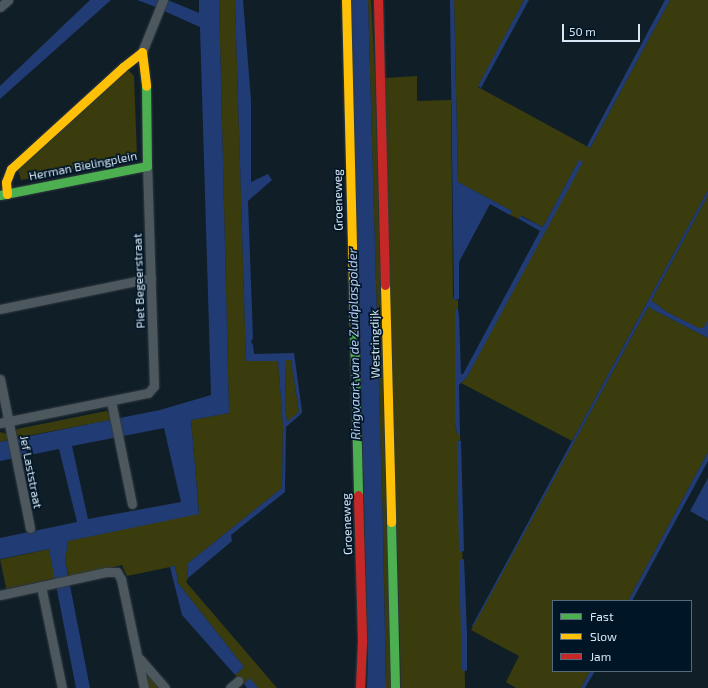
<!DOCTYPE html>
<style>
body{margin:0}
#map{position:relative;width:708px;height:688px;overflow:hidden;background:#101e27;font-family:"Exo 2",sans-serif}
div>[style]{position:absolute}
[style*='--x']{left:calc(var(--x)*1px);top:calc(var(--y)*1px);width:calc(var(--w)*1px);rotate:calc(var(--a)*1deg)}
.green>*{inset:0;background:#3a3c0e;transform-origin:0 0}
.water>*{inset:0;background:#213c74}
.roads{filter:drop-shadow(0 0 1px #313a41) drop-shadow(0 0 1px #313a41)}
.street>*{height:9px;margin:-4.5px;padding:0 4.5px;transform-origin:4.5px;border-radius:4.5px;background:#4d575e}
.fast>*{height:9px;margin:-4.5px;padding:0 4.5px;transform-origin:4.5px;border-radius:4.5px;background:#4caf50}
.slow>*{height:9px;margin:-4.5px;padding:0 4.5px;transform-origin:4.5px;border-radius:4.5px;background:#ffc107}
.jam>*{height:9px;margin:-4.5px;padding:0 4.5px;transform-origin:4.5px;border-radius:4.5px;background:#c62828}
span{translate:-50% -50%;white-space:nowrap;text-align:center;line-height:1.15;-webkit-text-stroke:3.5px #001627;paint-order:stroke}
.street-label{font-size:12px;color:#d8e7f3}
.water-label{font-size:13px;color:#bacdf2;font-style:italic}
.legend{position:absolute;left:552px;top:600px;width:140px;height:72px;box-sizing:border-box;background:#001627;border:1px solid #566a79;margin:0;padding:5px 7px;list-style:none;font-size:12px;color:#d8e7f3}
.legend li{display:flex;align-items:center;gap:8px;height:20px}
.legend b{width:20px;border:1px solid #566a79}
.scale{position:absolute;left:562px;top:24px;width:78px;height:18px;box-sizing:border-box;border:2px solid #d8e7f3;border-top:0;padding-left:5px;font-size:12px;line-height:14px;white-space:nowrap;color:#d8e7f3;-webkit-text-stroke:3px #001627;paint-order:stroke}
</style>
<div id="map">
<div class="green">
<i style="clip-path:polygon(219px 0,235px 0,246px 361px,278px 360px,283px 426px,282px 488px,187px 564px,188px 578px,186px 582px,277px 688px,258px 688px,250px 679px,244px 684px,235px 675px,244px 667px,178px 583px,175px 566px,127px 576px,122px 565px,69px 577px,65px 560px,68px 541px,199px 513px,191px 420px,229px 413px)"></i>
<i style="clip-path:polygon(368px 0,371px 0,375px 74px,391px 688px,386px 688px,383px 531px)"></i>
<i style="clip-path:polygon(454px 0,524px 0,478px 87px,590px 148px,670px 0,708px 0,708px 190px,572px 441px,461px 383px,467px 377px,579px 160px,543px 227px,522px 216px,519px 219px,508px 214px,511px 214px,512px 211px,458px 182px)"></i>
<i style="clip-path:polygon(128px 70px,134px 76px,137px 156px,21px 180px,18px 170px)"></i>
<i style="clip-path:polygon(417px 76px,417px 101px,451px 100px,453px 297px,455px 300px,458px 300px,458px 309px,455px 309px,455px 422px,457px 434px,460px 434px,465px 688px,401px 688px,384px 78px)"></i>
<i style="clip-path:polygon(708px 195px,708px 329px,700px 329px,667px 312px,652px 301px,652px 299px)"></i>
<i style="clip-path:polygon(648px 307px,708px 338px,708px 452px,628px 601px,553px 601px,553px 671px,590px 671px,581px 688px,516px 688px,506px 682px,519px 656px,471px 630px)"></i>
<i style="clip-path:polygon(286px 360px,291px 360px,299px 412px,287px 423px,285px 406px)"></i>
<i style="clip-path:polygon(106px 411px,109px 413px,111px 420px,16px 438px,14px 433px,17px 429px)"></i>
<i style="clip-path:polygon(0 432px,7px 434px,8px 440px,0 442px)"></i>
<i style="left:49px;top:549px;width:30px;height:50px;rotate:78deg"></i>
<i style="clip-path:polygon(149px 676px,161px 688px,148px 688px,146px 679px)"></i>
</div>
<div class="water">
<i style="clip-path:polygon(90px 0,111px 0,0 99px,0 86px)"></i>
<i style="clip-path:polygon(137px 0,159px 0,156px 7px)"></i>
<i style="clip-path:polygon(evenodd,168px 0,199px 13px,199px 0,219px 0,229px 413px,191px 420px,199px 514px,68px 541px,65px 560px,90px 688px,76px 688px,49px 549px,0 559px,0 538px,77px 522px,59px 449px,0 461px,0 442px,160px 410px,211px 395px,200px 27px,164px 11px,168px 0,164px 428px,181px 502px,88px 519px,72px 446px,164px 428px)"></i>
<i style="clip-path:polygon(evenodd,235px 0,243px 0,251px 100px,251px 182px,268px 174px,272px 180px,248px 201px,253px 338px,251px 342px,253px 345px,254px 354px,294px 353px,302px 411px,301px 414px,286px 427px,285px 492px,231px 535px,232px 541px,188px 578px,187px 564px,282px 488px,283px 426px,278px 361px,246px 361px,235px 0,286px 360px,291px 360px,299px 412px,287px 422px,285px 406px,286px 360px)"></i>
<i style="clip-path:polygon(351px 0,368px 0,383px 531px,386px 688px,367px 688px,368px 657px)"></i>
<i style="clip-path:polygon(450px 0,454px 0,458px 182px,512px 211px,511px 214px,508px 214px,490px 204px,459px 262px,459px 299px,454px 300px)"></i>
<i style="clip-path:polygon(524px 0,529px 0,481px 88px,478px 86px)"></i>
<i style="clip-path:polygon(665px 0,670px 0,590px 148px,587px 146px)"></i>
<i style="clip-path:polygon(579px 160px,583px 162px,467px 377px,459px 385px,460px 434px,457px 434px,455px 422px,455px 309px,458px 309px,459px 315px,461px 374px,463px 374px,540px 231px,519px 219px,520px 216px,543px 227px)"></i>
<i style="clip-path:polygon(708px 190px,708px 195px,652px 299px,652px 301px,667px 312px,699px 328px,703px 328px,708px 320px,708px 338px,648px 307px,473px 627px,472px 626px)"></i>
<i style="clip-path:polygon(457px 441px,461px 441px,464px 551px,459px 552px)"></i>
<i style="clip-path:polygon(708px 452px,708px 461px,632px 601px,628px 601px)"></i>
<i style="clip-path:polygon(708px 478px,708px 521px,690px 511px)"></i>
<i style="clip-path:polygon(464px 559px,467px 634px,467px 670px,465px 671px,462px 670px,459px 561px,460px 560px)"></i>
<i style="clip-path:polygon(175px 566px,178px 583px,244px 667px,235px 675px,182px 615px,170px 567px)"></i>
<i style="clip-path:polygon(590px 671px,595px 671px,585px 688px,581px 688px)"></i>
<i style="clip-path:polygon(250px 678px,258px 688px,247px 688px,244px 684px)"></i>
</div>
<div class="roads">
<div class="street">
<i style="--x:0;--y:7;--w:11;--a:-41"></i>
<i style="--x:142;--y:52;--w:56;--a:-68"></i>
<i style="--x:0;--y:309;--w:154;--a:-11.6"></i>
<i style="--x:0;--y:379;--w:152;--a:78.6"></i>
<i style="--x:111;--y:401;--w:105;--a:78.5"></i>
<i style="--x:0;--y:423;--w:151;--a:-11.5"></i>
<i style="--x:148;--y:393;--w:9;--a:-49"></i>
<i style="--x:154;--y:386;--w:220;--a:-91.8"></i>
<i style="--x:41;--y:586;--w:104;--a:78.4"></i>
<i style="--x:0;--y:595;--w:108;--a:-12.2"></i>
<i style="--x:106;--y:572;--w:11;--a:0"></i>
<i style="--x:117;--y:572;--w:8;--a:60"></i>
<i style="--x:121;--y:579;--w:111;--a:78.1"></i>
<i style="--x:140;--y:659;--w:38;--a:49"></i>
<i style="--x:230;--y:688;--w:11;--a:-41"></i>
</div>
<div class="fast">
<i style="--x:0;--y:195;--w:150;--a:-11.2"></i>
<i style="--x:147;--y:166;--w:80;--a:-90.7"></i>
<i style="--x:354;--y:328;--w:167;--a:88.6"></i>
<i style="--x:391;--y:522;--w:166;--a:88.6"></i>
</div>
<div class="slow">
<i style="--x:346;--y:0;--w:328;--a:88.6"></i>
<i style="--x:7;--y:194;--w:12;--a:-95"></i>
<i style="--x:6;--y:182;--w:14;--a:-69"></i>
<i style="--x:11;--y:169;--w:151;--a:-42.3"></i>
<i style="--x:123;--y:67;--w:24;--a:-38"></i>
<i style="--x:142;--y:52;--w:34;--a:83"></i>
<i style="--x:385;--y:285;--w:237;--a:88.5"></i>
</div>
<div class="jam">
<i style="--x:378;--y:0;--w:285;--a:88.6"></i>
<i style="--x:358;--y:495;--w:147;--a:88.4"></i>
<i style="--x:362;--y:642;--w:46;--a:92.5"></i>
</div>
</div>
<div class="street-label">
<span style="left:83px;top:166px;rotate:-11deg">Herman Bielingplein</span>
<span style="left:338px;top:200px;rotate:-91deg">Groeneweg</span>
<span style="left:139px;top:281px;rotate:-92deg">Piet Begeerstraat</span>
<span style="left:375px;top:344px;rotate:-91deg">Westringdijk</span>
<span style="left:31px;top:472px;rotate:79deg">Jef Laststraat</span>
<span style="left:347px;top:524px;rotate:-92deg">Groeneweg</span>
</div>
<div class="water-label">
<span style="left:354px;top:344px;rotate:-91deg">Ringvaart van de Zuidplaspolder</span>
</div>
<ul class="legend">
<li><b style="height:5px;background:#4caf50"></b>Fast</li>
<li><b style="height:5px;background:#ffc107"></b>Slow</li>
<li><b style="height:5px;background:#c62828"></b>Jam</li>
</ul>
<div class="scale">50 m</div>
</div>
